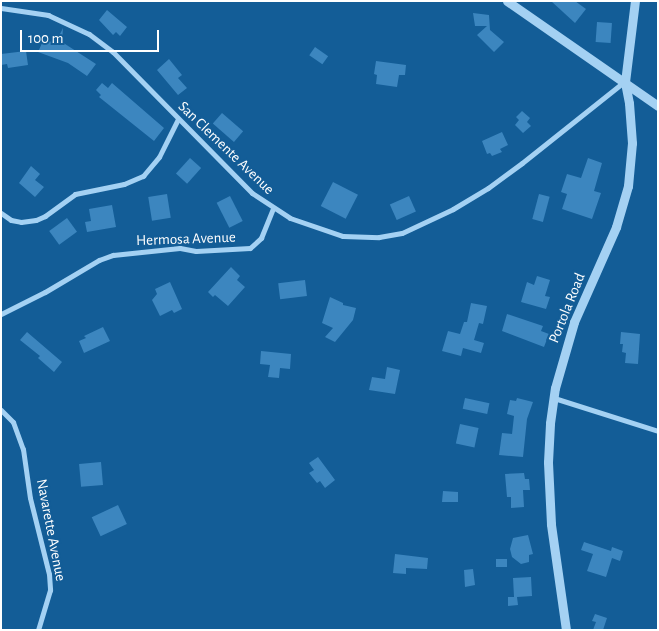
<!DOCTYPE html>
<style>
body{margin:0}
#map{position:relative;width:659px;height:631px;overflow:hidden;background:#135d97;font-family:"Alegreya Sans",sans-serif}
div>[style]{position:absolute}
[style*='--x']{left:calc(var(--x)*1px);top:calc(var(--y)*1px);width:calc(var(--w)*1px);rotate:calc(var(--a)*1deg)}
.building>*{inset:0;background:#3c86bf;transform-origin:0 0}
.minor>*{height:5px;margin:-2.5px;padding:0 2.5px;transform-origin:2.5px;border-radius:2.5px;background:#a4d1f3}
.tertiary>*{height:9px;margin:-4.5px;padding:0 4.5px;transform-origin:4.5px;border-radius:4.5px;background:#a4d1f3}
span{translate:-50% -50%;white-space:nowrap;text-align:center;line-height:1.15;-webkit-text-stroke:4.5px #135d97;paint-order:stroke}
.street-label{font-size:15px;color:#fff}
.frame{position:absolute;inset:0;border:2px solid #fff;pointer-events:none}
.scale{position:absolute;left:20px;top:30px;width:139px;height:22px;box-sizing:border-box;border:2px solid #fff;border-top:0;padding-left:6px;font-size:15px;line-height:18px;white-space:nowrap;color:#fff;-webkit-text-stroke:4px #135d97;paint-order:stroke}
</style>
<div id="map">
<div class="building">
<i style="clip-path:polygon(551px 1px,575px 1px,586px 9px,575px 23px)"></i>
<i style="clip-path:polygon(107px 10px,127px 27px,120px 36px,116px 32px,113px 35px,99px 20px)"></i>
<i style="clip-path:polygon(473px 13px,489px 15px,490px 30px,504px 42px,494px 52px,477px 35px,487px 26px,475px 26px)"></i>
<i style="left:597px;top:22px;width:15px;height:20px;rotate:4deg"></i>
<i style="clip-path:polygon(63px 28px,62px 42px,96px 64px,87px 76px,68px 63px,38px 52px,43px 41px,56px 42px)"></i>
<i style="left:315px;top:47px;width:16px;height:10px;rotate:35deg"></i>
<i style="clip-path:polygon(26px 51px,28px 65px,8px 68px,7px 64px,1px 65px,1px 54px)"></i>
<i style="clip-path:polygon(169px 59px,182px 75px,178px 78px,187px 88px,178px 95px,157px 70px)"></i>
<i style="clip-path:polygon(376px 61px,406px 65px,405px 75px,399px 75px,397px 87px,376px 84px,377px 75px,374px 74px)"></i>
<i style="clip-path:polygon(102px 83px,108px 88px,112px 83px,164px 128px,154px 141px,99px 97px,101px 95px,96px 90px)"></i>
<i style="clip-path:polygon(522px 111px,530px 118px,527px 122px,531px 126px,523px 133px,515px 125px,519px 120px,516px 117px)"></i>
<i style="left:222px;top:113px;width:28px;height:14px;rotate:41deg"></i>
<i style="clip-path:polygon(502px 132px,508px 145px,500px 149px,502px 152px,492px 156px,490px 153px,487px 154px,482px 141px)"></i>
<i style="left:190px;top:158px;width:15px;height:21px;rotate:42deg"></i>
<i style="clip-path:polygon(588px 158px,602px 163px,594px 191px,601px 193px,592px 219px,562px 209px,567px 194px,561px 192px,567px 174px,581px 178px)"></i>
<i style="clip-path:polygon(31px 166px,40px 174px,35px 180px,44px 187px,35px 197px,19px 183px)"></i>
<i style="left:333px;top:182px;width:28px;height:27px;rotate:27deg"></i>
<i style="left:167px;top:194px;width:24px;height:19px;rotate:81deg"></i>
<i style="left:539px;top:194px;width:11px;height:26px;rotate:15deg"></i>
<i style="left:230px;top:196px;width:28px;height:15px;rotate:63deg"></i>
<i style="left:409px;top:196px;width:17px;height:21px;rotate:66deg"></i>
<i style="clip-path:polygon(112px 205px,116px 227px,87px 232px,85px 222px,91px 221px,89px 209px)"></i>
<i style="left:67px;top:218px;width:17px;height:22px;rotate:54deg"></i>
<i style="clip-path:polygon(231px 267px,240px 276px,237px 280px,245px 287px,228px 306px,215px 295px,213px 297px,208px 292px)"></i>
<i style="clip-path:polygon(537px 276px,550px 280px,545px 296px,550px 297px,546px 309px,521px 302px,527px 282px,534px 285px)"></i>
<i style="left:305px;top:280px;width:16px;height:27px;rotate:83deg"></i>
<i style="clip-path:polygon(170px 282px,182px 309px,174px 313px,172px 310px,160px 316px,152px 300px,157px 294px,155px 289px)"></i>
<i style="clip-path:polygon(330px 297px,343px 303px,343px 305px,356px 308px,353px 320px,335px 342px,325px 337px,333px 328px,322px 323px)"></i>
<i style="clip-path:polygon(471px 303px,487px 306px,483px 324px,479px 323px,474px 340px,484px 343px,481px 353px,463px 348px,461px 356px,442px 351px,448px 331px,460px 334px,464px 322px,467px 322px)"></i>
<i style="clip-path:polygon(507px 314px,543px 326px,541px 331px,549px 334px,544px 347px,502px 331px)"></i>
<i style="clip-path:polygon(103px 327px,110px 341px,84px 353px,79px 341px,86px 338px,84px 336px)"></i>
<i style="clip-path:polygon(27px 332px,62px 362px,54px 372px,38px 358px,40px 356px,20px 340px)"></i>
<i style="clip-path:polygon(621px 332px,640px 334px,638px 364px,625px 363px,626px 353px,622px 352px,623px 344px,620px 344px)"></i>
<i style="clip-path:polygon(261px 351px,291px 354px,290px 369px,280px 368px,279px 378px,268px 377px,270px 365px,260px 364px)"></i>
<i style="clip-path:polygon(387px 367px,400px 370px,395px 394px,369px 390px,372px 377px,385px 379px)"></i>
<i style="left:465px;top:398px;width:25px;height:11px;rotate:12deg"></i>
<i style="clip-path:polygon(517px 398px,533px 402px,527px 419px,523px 457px,499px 455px,502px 433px,512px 434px,514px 416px,507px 414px,510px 400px,516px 401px)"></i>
<i style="left:460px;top:424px;width:19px;height:20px;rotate:12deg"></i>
<i style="clip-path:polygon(318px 457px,335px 480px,325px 488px,320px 481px,317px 483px,309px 473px,314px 470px,309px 463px)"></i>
<i style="left:101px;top:462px;width:23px;height:22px;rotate:85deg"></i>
<i style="clip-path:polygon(524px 473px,525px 479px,529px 479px,530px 490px,523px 490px,524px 507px,511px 508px,511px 497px,507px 497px,505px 474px)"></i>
<i style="clip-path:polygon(443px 491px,458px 492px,458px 502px,442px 502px)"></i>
<i style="left:118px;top:505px;width:21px;height:29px;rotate:65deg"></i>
<i style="clip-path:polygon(528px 535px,533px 554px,529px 555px,529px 562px,521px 564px,512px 557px,510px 549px,513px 538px)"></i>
<i style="clip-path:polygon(584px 542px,611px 551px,612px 547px,623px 551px,620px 561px,612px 558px,606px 577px,587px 571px,593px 554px,581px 550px)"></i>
<i style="clip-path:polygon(395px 554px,428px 558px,427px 569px,406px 568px,406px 574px,393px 573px)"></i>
<i style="left:507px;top:559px;width:8px;height:11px;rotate:90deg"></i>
<i style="clip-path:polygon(473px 569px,475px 585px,465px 587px,464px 570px)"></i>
<i style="clip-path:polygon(531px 577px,532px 596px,517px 597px,518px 605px,508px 606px,508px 597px,514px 597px,513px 578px)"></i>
<i style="clip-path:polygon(595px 614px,607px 618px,603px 630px,593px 630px,596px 622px,592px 621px)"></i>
</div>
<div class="minor">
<i style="--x:1;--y:8;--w:48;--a:8.5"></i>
<i style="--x:48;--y:15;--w:45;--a:24.9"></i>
<i style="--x:89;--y:34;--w:30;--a:37"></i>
<i style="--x:113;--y:52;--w:198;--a:45.4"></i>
<i style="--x:252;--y:193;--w:45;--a:33.3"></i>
<i style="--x:290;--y:218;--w:56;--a:18.8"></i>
<i style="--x:343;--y:236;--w:36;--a:2"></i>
<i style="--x:379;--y:237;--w:23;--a:-10"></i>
<i style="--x:402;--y:233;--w:56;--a:-25.2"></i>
<i style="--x:453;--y:209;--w:41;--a:-31"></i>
<i style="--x:488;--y:188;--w:42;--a:-36.3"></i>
<i style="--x:522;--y:163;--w:130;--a:-38.5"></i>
<i style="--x:1;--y:213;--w:12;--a:35"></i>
<i style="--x:11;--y:220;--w:10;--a:11"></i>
<i style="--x:21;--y:222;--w:15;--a:-8"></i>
<i style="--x:36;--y:220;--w:10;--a:-24"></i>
<i style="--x:45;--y:216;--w:37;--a:-36"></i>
<i style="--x:75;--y:194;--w:50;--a:-11.5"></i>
<i style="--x:124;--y:184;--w:21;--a:-23"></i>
<i style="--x:143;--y:176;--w:25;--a:-50"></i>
<i style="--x:159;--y:157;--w:42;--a:-63.4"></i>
<i style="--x:1;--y:314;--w:49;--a:-26.6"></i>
<i style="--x:45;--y:292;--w:63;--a:-30.7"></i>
<i style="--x:99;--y:260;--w:15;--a:-20"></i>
<i style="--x:113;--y:255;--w:67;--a:-6"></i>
<i style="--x:180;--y:248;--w:16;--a:11"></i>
<i style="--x:196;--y:251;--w:54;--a:-3.2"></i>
<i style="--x:250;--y:248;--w:15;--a:-42"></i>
<i style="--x:261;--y:238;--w:32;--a:-68"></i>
<i style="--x:554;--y:398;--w:109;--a:17.6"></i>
<i style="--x:1;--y:410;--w:17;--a:45"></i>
<i style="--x:13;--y:422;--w:29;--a:70"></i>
<i style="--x:23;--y:449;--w:49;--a:81.9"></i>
<i style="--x:30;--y:498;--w:78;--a:76"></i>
<i style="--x:49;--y:574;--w:16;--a:86"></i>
<i style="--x:50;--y:590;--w:42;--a:106.7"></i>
</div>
<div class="tertiary">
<i style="--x:507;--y:1;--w:184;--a:34.8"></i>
<i style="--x:566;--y:630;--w:107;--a:-98.1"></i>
<i style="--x:551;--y:524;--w:62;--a:-92.8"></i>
<i style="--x:548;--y:462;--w:39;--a:-87"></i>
<i style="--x:550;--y:423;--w:35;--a:-82"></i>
<i style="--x:555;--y:388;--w:69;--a:-73.9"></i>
<i style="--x:574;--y:322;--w:104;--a:-66.1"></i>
<i style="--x:616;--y:227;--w:43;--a:-73.7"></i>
<i style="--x:628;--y:186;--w:43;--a:-84.7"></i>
<i style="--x:632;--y:143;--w:40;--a:-94.3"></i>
<i style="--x:629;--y:103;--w:21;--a:-101"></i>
<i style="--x:625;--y:82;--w:82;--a:-83"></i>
</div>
<div class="street-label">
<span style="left:226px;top:148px;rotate:44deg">San Clemente Avenue</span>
<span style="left:186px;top:239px;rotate:-2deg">Hermosa Avenue</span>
<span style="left:567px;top:308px;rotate:-68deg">Portola Road</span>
<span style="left:51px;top:530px;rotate:79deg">Navarette Avenue</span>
</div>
<div class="frame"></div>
<div class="scale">100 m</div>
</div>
